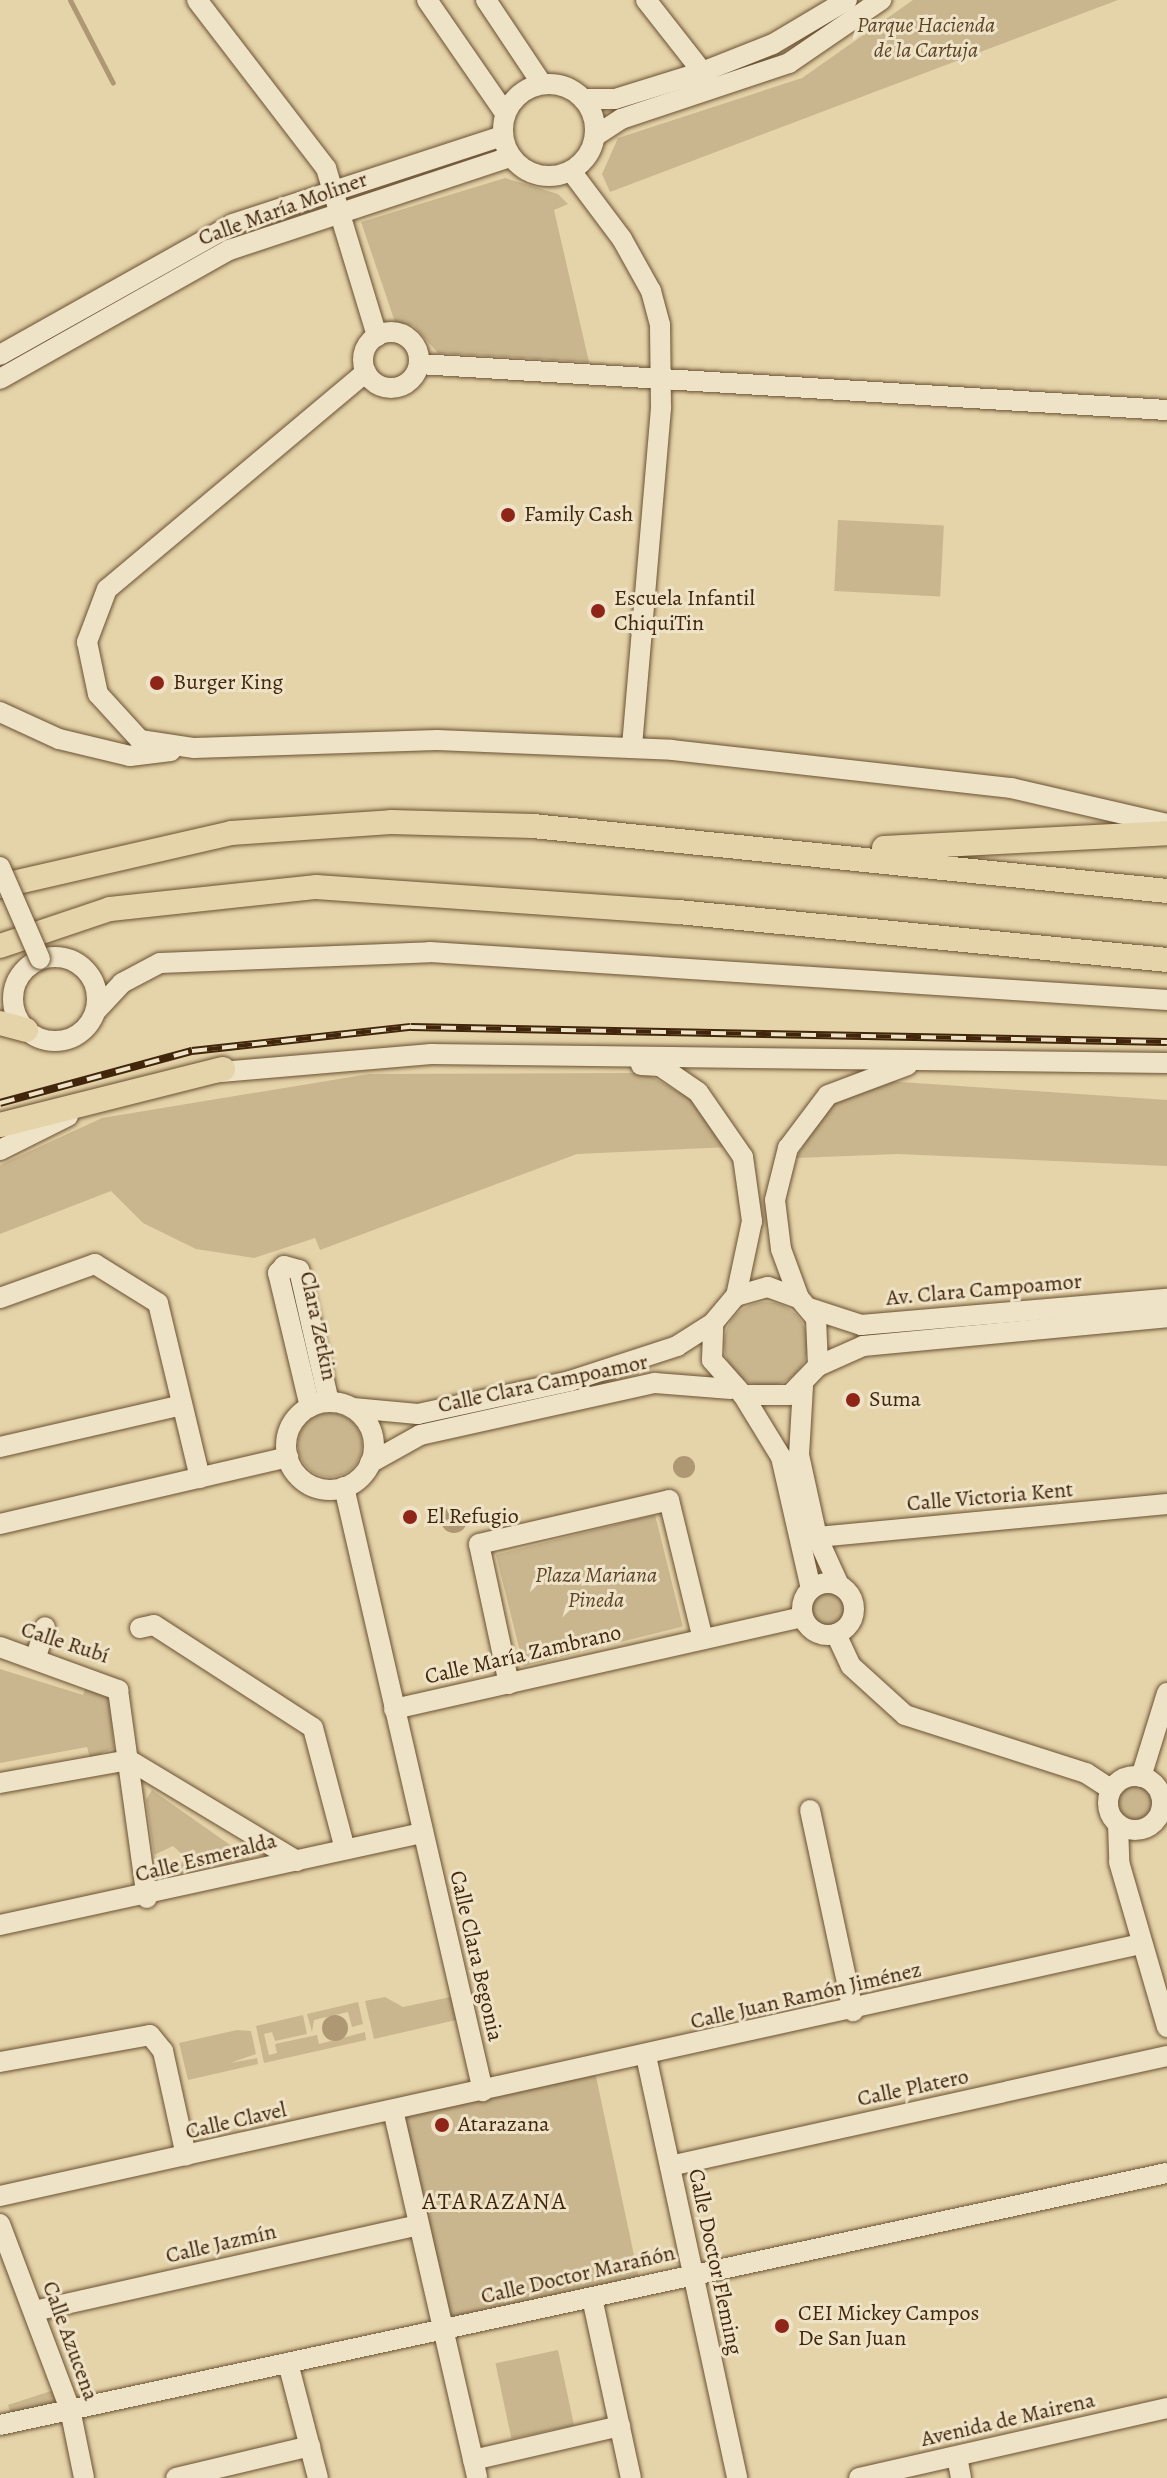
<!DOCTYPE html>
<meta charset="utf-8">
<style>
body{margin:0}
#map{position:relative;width:1167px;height:2478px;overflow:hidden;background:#e5d3a9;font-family:Alegreya,serif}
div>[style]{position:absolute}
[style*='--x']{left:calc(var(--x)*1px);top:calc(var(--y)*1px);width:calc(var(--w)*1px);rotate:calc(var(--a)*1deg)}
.green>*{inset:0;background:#c9b68e;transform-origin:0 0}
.round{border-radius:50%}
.water>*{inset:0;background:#ad9873}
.stream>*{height:5px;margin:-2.5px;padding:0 2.5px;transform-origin:2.5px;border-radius:2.5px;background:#ad9873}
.roads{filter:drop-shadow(0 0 2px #6a5132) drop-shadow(0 0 2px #6a5132)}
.minor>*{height:20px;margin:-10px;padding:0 10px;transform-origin:10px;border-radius:10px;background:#eee2c7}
.minor>.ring{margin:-10px;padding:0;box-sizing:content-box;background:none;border:20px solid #eee2c7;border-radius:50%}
.major>*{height:24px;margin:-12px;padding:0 12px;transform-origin:12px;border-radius:12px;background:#e5d3a9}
.rail>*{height:8px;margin-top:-4px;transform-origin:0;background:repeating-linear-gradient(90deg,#eee2c7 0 15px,#41260b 0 30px);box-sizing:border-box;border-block:2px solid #41260b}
.bridges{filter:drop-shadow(0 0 2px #6a5132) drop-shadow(0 0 2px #6a5132)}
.minor-bridge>*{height:20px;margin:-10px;padding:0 10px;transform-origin:10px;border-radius:10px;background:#eee2c7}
.dots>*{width:22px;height:22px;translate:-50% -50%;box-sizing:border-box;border:4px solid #eee2c7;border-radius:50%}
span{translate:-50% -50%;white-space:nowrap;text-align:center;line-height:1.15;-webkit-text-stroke:6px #eee2c7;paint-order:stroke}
.park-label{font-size:22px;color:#5c4325;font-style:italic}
.street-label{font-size:22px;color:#41260b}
.poi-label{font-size:22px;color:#41260b}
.left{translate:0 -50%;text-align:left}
.neighbourhood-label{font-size:24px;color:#41260b;letter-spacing:2px}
</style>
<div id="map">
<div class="green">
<i style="clip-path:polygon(913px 0,1118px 0,610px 192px,602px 174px,618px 138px,802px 78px)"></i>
<i style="clip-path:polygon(505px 178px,558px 194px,568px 204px,554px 210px,589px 362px,438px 353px,414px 326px,395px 322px,361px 222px)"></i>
<i style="left:838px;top:520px;width:106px;height:71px;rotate:3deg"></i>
<i style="clip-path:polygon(645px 1073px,696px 1102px,729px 1147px,577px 1154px,320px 1250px,315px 1238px,254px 1258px,196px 1249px,143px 1223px,111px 1191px,0 1234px,0 1165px,102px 1118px,369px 1074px)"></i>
<i style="clip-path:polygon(886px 1081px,1167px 1100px,1167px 1166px,898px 1154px,796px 1158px,831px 1100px)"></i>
<i class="round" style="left:724px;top:1302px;width:84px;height:84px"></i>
<i class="round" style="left:298px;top:1413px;width:64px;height:64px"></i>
<i style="left:655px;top:1515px;width:115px;height:164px;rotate:76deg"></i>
<i class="round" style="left:810px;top:1591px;width:36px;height:36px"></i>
<i style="clip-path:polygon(0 1669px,83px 1695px,87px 1684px,109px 1695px,114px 1748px,90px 1758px,87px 1747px,0 1763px)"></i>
<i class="round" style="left:1115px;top:1784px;width:38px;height:38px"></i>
<i style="clip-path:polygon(152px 1790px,243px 1854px,252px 1846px,253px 1858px,159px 1878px,155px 1868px,177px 1871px,185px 1857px,173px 1846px,154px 1855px,146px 1800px)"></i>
<i style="clip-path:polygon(385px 1997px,403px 2007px,451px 1997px,456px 2020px,374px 2039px,365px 2001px)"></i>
<i style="clip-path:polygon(358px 2002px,363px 2024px,352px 2027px,348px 2012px,314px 2020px,312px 2032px,307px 2014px)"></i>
<i style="clip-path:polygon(303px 2015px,307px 2034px,275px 2041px,272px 2032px,264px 2034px,269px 2055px,277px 2053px,275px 2044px,317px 2035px,319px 2044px,365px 2032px,366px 2040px,264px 2063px,256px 2026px)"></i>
<i style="clip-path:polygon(237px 2030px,251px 2031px,256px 2054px,230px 2063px,257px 2058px,258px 2064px,188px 2080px,179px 2043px)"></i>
<i style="left:594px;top:2067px;width:225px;height:206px;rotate:78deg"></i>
<i style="left:558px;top:2350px;width:77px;height:64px;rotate:78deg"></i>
<i style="clip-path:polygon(54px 2390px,56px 2402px,11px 2413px,8px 2405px)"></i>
</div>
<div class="water">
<i class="round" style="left:673px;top:1456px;width:22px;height:22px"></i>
<i class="round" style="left:441px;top:1507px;width:26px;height:26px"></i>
<i class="round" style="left:322px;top:2015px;width:26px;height:26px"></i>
</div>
<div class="stream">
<i style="--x:70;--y:0;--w:93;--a:62.6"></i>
</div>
<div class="roads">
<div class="minor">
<i style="--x:197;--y:0;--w:212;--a:52.5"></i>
<i style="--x:326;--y:168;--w:176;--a:73.1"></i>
<i style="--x:427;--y:0;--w:137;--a:55.4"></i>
<i style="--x:486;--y:0;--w:101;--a:56.3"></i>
<i style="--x:646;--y:0;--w:100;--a:51.9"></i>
<i class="ring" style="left:503px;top:84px;width:72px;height:72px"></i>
<i style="--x:583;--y:99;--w:32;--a:0"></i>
<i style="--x:615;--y:99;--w:91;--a:-17.2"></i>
<i style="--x:702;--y:72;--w:76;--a:-21.5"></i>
<i style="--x:773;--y:44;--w:86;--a:-30.7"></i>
<i style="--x:595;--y:136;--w:31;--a:-33"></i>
<i style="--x:621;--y:119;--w:177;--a:-18.4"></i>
<i style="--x:789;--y:63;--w:112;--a:-34.4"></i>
<i style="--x:571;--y:171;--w:85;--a:53.1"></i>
<i style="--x:622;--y:239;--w:60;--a:60.9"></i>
<i style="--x:651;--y:291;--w:35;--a:75"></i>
<i style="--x:660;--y:325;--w:83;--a:89.3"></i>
<i style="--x:661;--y:408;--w:340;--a:94.9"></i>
<i class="ring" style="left:363px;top:332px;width:36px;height:36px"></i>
<i style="--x:0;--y:355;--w:267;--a:-29.3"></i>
<i style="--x:233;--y:224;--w:283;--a:-18.1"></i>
<i style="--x:419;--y:364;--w:749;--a:3.52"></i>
<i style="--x:366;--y:372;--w:338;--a:140"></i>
<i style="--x:107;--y:589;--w:57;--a:110.7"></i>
<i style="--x:87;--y:642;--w:53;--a:78.1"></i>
<i style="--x:98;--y:694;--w:62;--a:47.6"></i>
<i style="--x:140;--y:740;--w:55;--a:8.4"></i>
<i style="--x:194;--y:748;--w:243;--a:-1.9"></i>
<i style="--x:437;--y:740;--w:235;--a:2.4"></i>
<i style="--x:672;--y:750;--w:341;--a:6.4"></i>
<i style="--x:1011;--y:788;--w:160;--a:13"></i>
<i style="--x:0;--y:379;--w:263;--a:-29.4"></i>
<i style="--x:229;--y:250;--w:297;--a:-18.3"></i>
<i style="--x:0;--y:712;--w:65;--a:24.6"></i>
<i style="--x:59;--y:739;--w:73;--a:13.5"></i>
<i style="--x:130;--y:756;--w:41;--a:-7"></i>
<i class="ring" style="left:13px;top:957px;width:64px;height:64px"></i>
<i style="--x:96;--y:1011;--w:38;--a:-47"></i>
<i style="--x:122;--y:983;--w:43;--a:-27.8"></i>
<i style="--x:160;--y:963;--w:270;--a:-2.3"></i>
<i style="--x:430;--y:952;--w:739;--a:3.73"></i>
<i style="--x:641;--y:1065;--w:19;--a:3"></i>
<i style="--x:660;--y:1066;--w:46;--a:34.4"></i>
<i style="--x:698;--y:1092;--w:79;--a:55.3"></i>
<i style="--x:743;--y:1157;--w:65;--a:82"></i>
<i style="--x:752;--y:1221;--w:77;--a:102"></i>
<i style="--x:209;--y:1073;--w:223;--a:-4.9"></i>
<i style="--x:431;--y:1054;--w:736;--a:0.7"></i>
<i style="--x:0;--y:1150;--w:76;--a:-26.6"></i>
<i style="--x:0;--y:1298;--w:101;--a:-19.7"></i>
<i style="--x:95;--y:1264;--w:74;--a:31.8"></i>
<i style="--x:158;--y:1303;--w:180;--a:76.5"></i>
<i style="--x:799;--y:1298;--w:52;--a:-110.2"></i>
<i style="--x:781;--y:1249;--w:49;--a:-97"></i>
<i style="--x:775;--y:1200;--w:54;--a:-76"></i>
<i style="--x:788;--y:1148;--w:66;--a:-53"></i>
<i style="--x:828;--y:1095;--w:85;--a:-20.6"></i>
<i style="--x:809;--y:1308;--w:55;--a:18.1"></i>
<i style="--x:861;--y:1325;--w:307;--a:-4.9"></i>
<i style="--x:818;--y:1366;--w:49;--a:-24"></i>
<i style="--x:863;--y:1346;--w:305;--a:-5.4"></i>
<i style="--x:803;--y:1386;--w:69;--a:93.3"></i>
<i style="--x:799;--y:1455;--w:84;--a:77.6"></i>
<i style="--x:817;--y:1537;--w:53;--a:65.4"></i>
<i style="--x:743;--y:1395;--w:73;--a:58.5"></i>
<i style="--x:781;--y:1457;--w:135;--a:77.2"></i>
<i class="ring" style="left:286px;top:1402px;width:68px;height:68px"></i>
<i style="--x:310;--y:1407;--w:138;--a:-103.4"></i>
<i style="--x:278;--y:1273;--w:9;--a:-49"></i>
<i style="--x:284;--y:1266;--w:16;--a:15"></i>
<i style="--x:299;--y:1270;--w:135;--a:77.2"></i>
<i style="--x:353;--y:1408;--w:65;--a:5.3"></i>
<i style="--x:418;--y:1414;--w:156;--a:-12.2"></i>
<i style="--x:570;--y:1381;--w:113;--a:-18.1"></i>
<i style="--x:677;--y:1346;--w:43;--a:-32.6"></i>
<i style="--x:713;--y:1323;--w:35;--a:-50"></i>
<i style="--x:736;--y:1296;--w:33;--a:-16"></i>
<i style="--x:768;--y:1287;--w:33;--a:20"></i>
<i style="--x:799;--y:1298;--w:26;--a:50"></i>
<i style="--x:816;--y:1318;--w:48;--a:87.6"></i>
<i style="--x:818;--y:1366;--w:40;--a:134"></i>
<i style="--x:790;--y:1395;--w:47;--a:180"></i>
<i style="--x:743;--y:1395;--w:47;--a:-131.5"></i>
<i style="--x:712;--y:1360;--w:37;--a:-88"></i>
<i style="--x:0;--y:1447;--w:187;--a:-13"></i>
<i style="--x:370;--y:1463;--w:57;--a:-29.2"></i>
<i style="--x:420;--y:1435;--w:241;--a:-12.5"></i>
<i style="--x:655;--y:1383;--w:76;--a:4.5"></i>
<i style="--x:344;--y:1487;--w:620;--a:77.04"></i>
<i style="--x:0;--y:1524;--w:296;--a:-13.1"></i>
<i style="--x:817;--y:1537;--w:352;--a:-5.4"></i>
<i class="ring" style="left:802px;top:1583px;width:32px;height:32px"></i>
<i style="--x:140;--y:1628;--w:14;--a:-12"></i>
<i style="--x:154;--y:1625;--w:189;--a:32.9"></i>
<i style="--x:313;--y:1728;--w:125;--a:75.2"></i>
<i style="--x:836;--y:1634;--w:35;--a:65"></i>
<i style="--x:851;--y:1666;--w:73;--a:42.2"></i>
<i style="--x:905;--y:1715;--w:190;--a:17.8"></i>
<i style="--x:1086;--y:1773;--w:30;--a:33"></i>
<i style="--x:0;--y:1647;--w:126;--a:20"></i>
<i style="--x:118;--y:1690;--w:210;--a:82.1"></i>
<i style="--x:36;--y:1657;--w:31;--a:-73"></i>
<i style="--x:509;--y:1684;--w:143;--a:-102.1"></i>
<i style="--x:479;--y:1544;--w:195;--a:-13"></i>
<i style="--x:669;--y:1500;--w:143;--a:76.3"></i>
<i style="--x:394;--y:1709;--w:419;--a:-12.7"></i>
<i class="ring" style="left:1108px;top:1776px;width:34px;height:34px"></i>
<i style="--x:1141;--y:1777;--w:88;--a:-72.8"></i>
<i style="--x:0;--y:1783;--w:131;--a:-10.1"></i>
<i style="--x:129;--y:1760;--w:196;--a:31"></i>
<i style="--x:810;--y:1810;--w:206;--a:77.9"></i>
<i style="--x:1118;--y:1824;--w:38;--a:88"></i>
<i style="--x:1119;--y:1862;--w:172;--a:73.8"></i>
<i style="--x:0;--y:1925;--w:433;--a:-12.3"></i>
<i style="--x:646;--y:2056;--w:432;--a:77.8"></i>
<i style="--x:0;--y:2062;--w:152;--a:-10.2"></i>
<i style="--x:150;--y:2035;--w:21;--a:51"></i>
<i style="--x:163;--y:2051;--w:107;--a:77.6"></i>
<i style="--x:393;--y:2110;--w:377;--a:77.1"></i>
<i style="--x:670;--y:2166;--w:509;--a:-12.48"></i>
<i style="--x:0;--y:2196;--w:1168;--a:-12.46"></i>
<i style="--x:0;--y:2224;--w:198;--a:69.3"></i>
<i style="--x:70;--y:2409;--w:70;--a:78.5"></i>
<i style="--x:592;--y:2298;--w:184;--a:77.8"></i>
<i style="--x:34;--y:2311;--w:394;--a:-12.6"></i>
<i style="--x:288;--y:2363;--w:119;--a:75.4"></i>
<i style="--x:0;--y:2425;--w:1194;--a:-12.19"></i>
<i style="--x:957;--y:2457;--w:21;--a:79"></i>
<i style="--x:473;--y:2460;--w:151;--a:-13"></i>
<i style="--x:176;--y:2478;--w:138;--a:-13.4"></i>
<i style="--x:859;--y:2478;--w:316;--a:-12.8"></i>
</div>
<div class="major">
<i style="--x:884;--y:848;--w:283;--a:-3"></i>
<i style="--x:0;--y:886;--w:237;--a:-12.9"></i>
<i style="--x:231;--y:833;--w:160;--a:-3.9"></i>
<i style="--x:391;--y:822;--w:142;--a:1.6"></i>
<i style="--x:533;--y:826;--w:637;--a:5.85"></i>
<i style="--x:0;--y:946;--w:116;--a:-18.6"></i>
<i style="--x:110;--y:909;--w:208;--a:-6.1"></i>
<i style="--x:317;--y:887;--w:362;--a:4"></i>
<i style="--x:678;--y:912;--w:491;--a:5.6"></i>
<i style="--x:0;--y:1023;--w:27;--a:15"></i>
<i style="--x:0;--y:1125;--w:230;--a:-14.1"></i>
</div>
</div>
<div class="rail">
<i style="--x:0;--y:1103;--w:199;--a:-15.2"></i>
<i style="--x:192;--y:1051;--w:220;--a:-6.3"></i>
<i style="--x:411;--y:1027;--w:756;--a:1.14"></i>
</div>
<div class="bridges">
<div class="minor-bridge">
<i style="--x:0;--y:867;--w:100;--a:66.5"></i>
</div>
</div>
<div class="dots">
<i style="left:508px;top:515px;background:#8f2418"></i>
<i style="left:598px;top:611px;background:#8f2418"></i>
<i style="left:157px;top:683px;background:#8f2418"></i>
<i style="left:853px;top:1400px;background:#8f2418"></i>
<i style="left:410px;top:1517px;background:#8f2418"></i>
<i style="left:442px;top:2125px;background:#8f2418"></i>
<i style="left:782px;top:2326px;background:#8f2418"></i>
</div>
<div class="park-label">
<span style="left:926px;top:38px">Parque Hacienda<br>de la Cartuja</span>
<span style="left:596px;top:1588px">Plaza Mariana<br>Pineda</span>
</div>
<div class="street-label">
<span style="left:283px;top:209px;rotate:-20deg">Calle María Moliner</span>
<span style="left:984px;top:1290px;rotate:-5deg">Av. Clara Campoamor</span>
<span style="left:318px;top:1326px;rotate:78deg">Clara Zetkin</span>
<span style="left:543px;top:1384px;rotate:-12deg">Calle Clara Campoamor</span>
<span style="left:990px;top:1497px;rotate:-5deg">Calle Victoria Kent</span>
<span style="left:65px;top:1643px;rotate:18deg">Calle Rubí</span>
<span style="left:523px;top:1655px;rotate:-13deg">Calle María Zambrano</span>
<span style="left:206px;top:1858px;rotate:-14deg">Calle Esmeralda</span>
<span style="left:476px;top:1956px;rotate:77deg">Calle Clara Begonia</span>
<span style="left:806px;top:1996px;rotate:-13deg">Calle Juan Ramón Jiménez</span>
<span style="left:913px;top:2088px;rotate:-12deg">Calle Platero</span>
<span style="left:236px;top:2121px;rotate:-13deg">Calle Clavel</span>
<span style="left:221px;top:2244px;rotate:-13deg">Calle Jazmín</span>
<span style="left:715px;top:2262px;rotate:78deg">Calle Doctor Fleming</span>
<span style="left:578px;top:2275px;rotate:-13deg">Calle Doctor Marañón</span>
<span style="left:70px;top:2341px;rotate:70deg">Calle Azucena</span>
<span style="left:1008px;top:2420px;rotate:-13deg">Avenida de Mairena</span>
</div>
<div class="poi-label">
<span class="left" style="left:524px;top:515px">Family Cash</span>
<span class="left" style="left:614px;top:611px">Escuela Infantil<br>ChiquiTin</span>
<span class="left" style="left:173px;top:683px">Burger King</span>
<span class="left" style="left:869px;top:1400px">Suma</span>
<span class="left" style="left:426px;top:1517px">El Refugio</span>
<span class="left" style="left:458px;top:2125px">Atarazana</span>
<span class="left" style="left:798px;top:2326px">CEI Mickey Campos<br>De San Juan</span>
</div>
<div class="neighbourhood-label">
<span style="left:495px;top:2202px">ATARAZANA</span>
</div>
</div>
